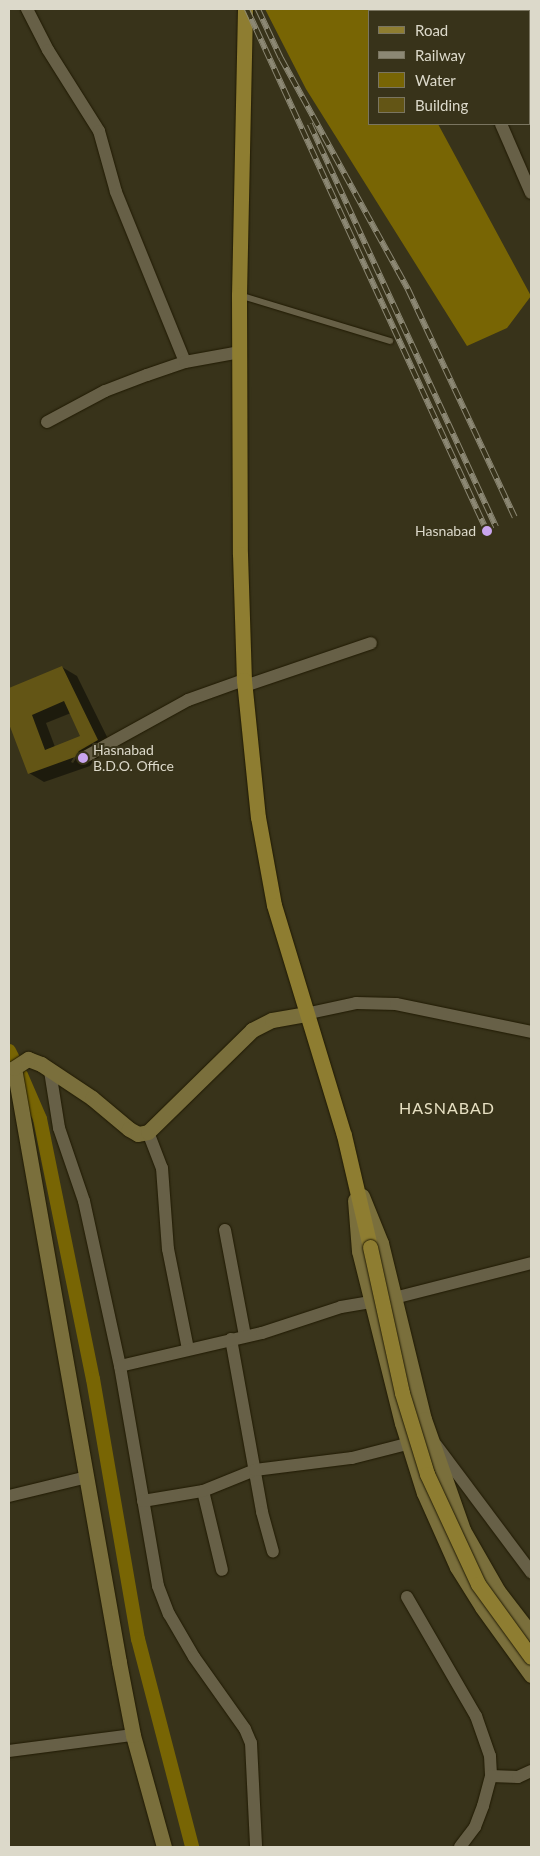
<!DOCTYPE html>
<style>
body{margin:0}
#map{position:relative;width:540px;height:1856px;overflow:hidden;background:#38331a;font-family:Lato,sans-serif}
div>[style]{position:absolute}
[style*='--x']{left:calc(var(--x)*1px);top:calc(var(--y)*1px);width:calc(var(--w)*1px);rotate:calc(var(--a)*1deg)}
.water>*{inset:0;background:#786504}
.shadow>*{inset:0;background:#0007}
.canal>*{height:14px;margin:-7px;padding:0 7px;transform-origin:7px;border-radius:7px;background:#786504}
.building>*{inset:0;background:#635515}
.roads{filter:drop-shadow(0 0 1px #201a03) drop-shadow(0 0 1px #201a03)}
.lane>*{height:6px;margin:-3px;padding:0 3px;transform-origin:3px;border-radius:3px;background:#676047}
.street>*{height:12px;margin:-6px;padding:0 6px;transform-origin:6px;border-radius:6px;background:#676047}
.secondary>*{height:15px;margin:-7.5px;padding:0 7.5px;transform-origin:7.5px;border-radius:7.5px;background:#7a6f3c}
.primary>*{height:15px;margin:-7.5px;padding:0 7.5px;transform-origin:7.5px;border-radius:7.5px;background:#8e7d31}
.rail>*{height:5.5px;margin-top:-2.75px;transform-origin:0;background:repeating-linear-gradient(90deg,#38331a 0 11px,#8c8874 0 22px);box-sizing:border-box;border-block:1px solid #8c8874}
.bridges{filter:drop-shadow(0 0 1px #201a03) drop-shadow(0 0 1px #201a03)}
.primary-bridge>*{height:15px;margin:-7.5px;padding:0 7.5px;transform-origin:7.5px;border-radius:7.5px;background:#8e7d31}
.dots>*{width:14px;height:14px;translate:-50% -50%;box-sizing:border-box;border:2px solid #38331a;border-radius:50%}
span{translate:-50% -50%;white-space:nowrap;text-align:center;line-height:1.15;-webkit-text-stroke:4px #38331a;paint-order:stroke}
.poi-label{font-size:14px;color:#dcd9ca}
.right{translate:-100% -50%;text-align:right}
.left{translate:0 -50%;text-align:left}
.quarter-label{font-size:16px;color:#e7e0c2;letter-spacing:1px}
.frame{position:absolute;inset:0;border:10px solid #dcd9ca;pointer-events:none}
.legend{position:absolute;left:368px;top:10px;width:162px;height:115px;box-sizing:border-box;background:#38331a;border:1px solid #7a7560;margin:0;padding:6px 9px;list-style:none;font-size:15px;color:#dcd9ca}
.legend li{display:flex;align-items:center;gap:10px;height:25px}
.legend b{width:25px;border:1px solid #7a7560}
</style>
<div id="map">
<div class="water">
<i style="clip-path:polygon(265px 9px,393px 9px,394px 11px,369px 11px,369px 124px,438px 124px,531px 296px,507px 328px,467px 346px,306px 89px)"></i>
</div>
<div class="shadow">
<i style="clip-path:polygon(evenodd,62px 667px,77px 676px,113px 749px,94px 760px,90px 766px,44px 782px,29px 773px,9px 721px,9px 689px,62px 667px,71px 713px,82px 737px,55px 747px,46px 723px,71px 713px,62px 667px,77px 752px,80px 752px,73px 763px,71px 762px,77px 752px)"></i>
</div>
<div class="canal">
<i style="--x:9;--y:1051;--w:9;--a:63"></i>
<i style="--x:21;--y:1075;--w:48;--a:66.6"></i>
<i style="--x:40;--y:1119;--w:265;--a:78.5"></i>
<i style="--x:93;--y:1379;--w:264;--a:80.2"></i>
<i style="--x:138;--y:1639;--w:215;--a:75.4"></i>
</div>
<div class="building">
<i style="clip-path:polygon(evenodd,62px 666px,98px 740px,79px 751px,75px 757px,28px 774px,9px 724px,9px 688px,62px 666px,64px 701px,80px 736px,45px 750px,32px 715px,64px 701px)"></i>
</div>
<div class="roads">
<div class="lane">
<i style="--x:239;--y:295;--w:158;--a:16.9"></i>
</div>
<div class="street">
<i style="--x:27;--y:9;--w:46;--a:62.9"></i>
<i style="--x:48;--y:50;--w:96;--a:57.8"></i>
<i style="--x:99;--y:131;--w:63;--a:74.4"></i>
<i style="--x:116;--y:192;--w:183;--a:67.9"></i>
<i style="--x:445;--y:9;--w:3;--a:45"></i>
<i style="--x:529;--y:42;--w:3;--a:-45"></i>
<i style="--x:501;--y:124;--w:75;--a:66.5"></i>
<i style="--x:47;--y:422;--w:66;--a:-28.1"></i>
<i style="--x:105;--y:391;--w:45;--a:-20.9"></i>
<i style="--x:147;--y:375;--w:40;--a:-18.9"></i>
<i style="--x:185;--y:362;--w:56;--a:-10.3"></i>
<i style="--x:245;--y:686;--w:133;--a:-18.8"></i>
<i style="--x:83;--y:758;--w:120;--a:-28.9"></i>
<i style="--x:188;--y:700;--w:59;--a:-19.7"></i>
<i style="--x:305;--y:1014;--w:52;--a:-12.2"></i>
<i style="--x:356;--y:1003;--w:40;--a:1.4"></i>
<i style="--x:396;--y:1004;--w:138;--a:11.7"></i>
<i style="--x:50;--y:1071;--w:58;--a:81"></i>
<i style="--x:59;--y:1128;--w:77;--a:71.1"></i>
<i style="--x:84;--y:1201;--w:169;--a:77.7"></i>
<i style="--x:120;--y:1366;--w:223;--a:80.2"></i>
<i style="--x:158;--y:1586;--w:30;--a:69"></i>
<i style="--x:169;--y:1614;--w:50;--a:59.8"></i>
<i style="--x:194;--y:1657;--w:88;--a:54.7"></i>
<i style="--x:245;--y:1729;--w:15;--a:67"></i>
<i style="--x:251;--y:1743;--w:104;--a:87.2"></i>
<i style="--x:148;--y:1132;--w:39;--a:69"></i>
<i style="--x:162;--y:1168;--w:81;--a:85.8"></i>
<i style="--x:168;--y:1249;--w:102;--a:78.7"></i>
<i style="--x:225;--y:1230;--w:108;--a:79.3"></i>
<i style="--x:231;--y:1339;--w:176;--a:79.8"></i>
<i style="--x:262;--y:1512;--w:41;--a:74.6"></i>
<i style="--x:120;--y:1366;--w:146;--a:-13.1"></i>
<i style="--x:262;--y:1333;--w:83;--a:-18.2"></i>
<i style="--x:341;--y:1307;--w:54;--a:-9.6"></i>
<i style="--x:394;--y:1298;--w:141;--a:-14.3"></i>
<i style="--x:436;--y:1445;--w:159;--a:53.2"></i>
<i style="--x:203;--y:1491;--w:81;--a:76.5"></i>
<i style="--x:9;--y:1496;--w:80;--a:-13.7"></i>
<i style="--x:143;--y:1501;--w:61;--a:-9.5"></i>
<i style="--x:203;--y:1491;--w:56;--a:-22"></i>
<i style="--x:255;--y:1470;--w:98;--a:-7.1"></i>
<i style="--x:352;--y:1458;--w:68;--a:-14.4"></i>
<i style="--x:407;--y:1597;--w:138;--a:59.9"></i>
<i style="--x:476;--y:1716;--w:42;--a:70.7"></i>
<i style="--x:490;--y:1756;--w:20;--a:87"></i>
<i style="--x:491;--y:1776;--w:31;--a:105"></i>
<i style="--x:483;--y:1806;--w:22;--a:111"></i>
<i style="--x:475;--y:1827;--w:25;--a:127"></i>
<i style="--x:9;--y:1751;--w:125;--a:-7.4"></i>
<i style="--x:491;--y:1776;--w:27;--a:2"></i>
<i style="--x:518;--y:1777;--w:14;--a:-25"></i>
</div>
<div class="secondary">
<i style="--x:362;--y:1196;--w:51;--a:68"></i>
<i style="--x:381;--y:1243;--w:181;--a:76.3"></i>
<i style="--x:424;--y:1419;--w:118;--a:70.6"></i>
<i style="--x:463;--y:1530;--w:70;--a:60.2"></i>
<i style="--x:498;--y:1591;--w:54;--a:52.5"></i>
<i style="--x:355;--y:1200;--w:51;--a:85.5"></i>
<i style="--x:359;--y:1251;--w:177;--a:76"></i>
<i style="--x:402;--y:1423;--w:73;--a:72.6"></i>
<i style="--x:424;--y:1493;--w:81;--a:66"></i>
<i style="--x:457;--y:1567;--w:47;--a:58"></i>
<i style="--x:482;--y:1607;--w:84;--a:54.2"></i>
<i style="--x:164;--y:1847;--w:116;--a:-105.5"></i>
<i style="--x:133;--y:1735;--w:74;--a:-100.9"></i>
<i style="--x:119;--y:1662;--w:603;--a:-100.02"></i>
<i style="--x:14;--y:1068;--w:17;--a:-33"></i>
<i style="--x:28;--y:1059;--w:14;--a:21"></i>
<i style="--x:41;--y:1064;--w:61;--a:33.7"></i>
<i style="--x:92;--y:1098;--w:48;--a:40"></i>
<i style="--x:129;--y:1129;--w:10;--a:29"></i>
<i style="--x:138;--y:1134;--w:10;--a:-11"></i>
<i style="--x:148;--y:1132;--w:146;--a:-44.4"></i>
<i style="--x:252;--y:1030;--w:22;--a:-27"></i>
<i style="--x:272;--y:1020;--w:34;--a:-10"></i>
</div>
<div class="primary">
<i style="--x:245;--y:9;--w:286;--a:91.2"></i>
<i style="--x:239;--y:295;--w:259;--a:89.8"></i>
<i style="--x:240;--y:554;--w:126;--a:88.2"></i>
<i style="--x:244;--y:680;--w:138;--a:84.2"></i>
<i style="--x:258;--y:817;--w:89;--a:79.7"></i>
<i style="--x:274;--y:905;--w:240;--a:73.1"></i>
<i style="--x:344;--y:1135;--w:115;--a:76.9"></i>
</div>
</div>
<div class="rail">
<i style="--x:247;--y:9;--w:575;--a:65.31"></i>
<i style="--x:258;--y:9;--w:54;--a:64.9"></i>
<i style="--x:281;--y:58;--w:264;--a:61.2"></i>
<i style="--x:408;--y:289;--w:252;--a:64.9"></i>
<i style="--x:310;--y:124;--w:444;--a:65.2"></i>
</div>
<div class="bridges">
<div class="primary-bridge">
<i style="--x:370;--y:1247;--w:149;--a:77.6"></i>
<i style="--x:402;--y:1393;--w:85;--a:72.8"></i>
<i style="--x:427;--y:1474;--w:121;--a:65.1"></i>
<i style="--x:478;--y:1584;--w:90;--a:54"></i>
</div>
</div>
<div class="dots">
<i style="left:487px;top:531px;background:#c9a5ee"></i>
<i style="left:83px;top:758px;background:#c9a5ee"></i>
</div>
<div class="poi-label">
<span class="right" style="left:476px;top:531px">Hasnabad</span>
<span class="left" style="left:93px;top:758px">Hasnabad<br>B.D.O. Office</span>
</div>
<div class="quarter-label">
<span style="left:447px;top:1108px">HASNABAD</span>
</div>
<div class="frame"></div>
<ul class="legend">
<li><b style="height:6px;background:#8e7d31"></b>Road</li>
<li><b style="height:6px;background:#8c8874"></b>Railway</li>
<li><b style="height:14px;background:#786504"></b>Water</li>
<li><b style="height:14px;background:#635515"></b>Building</li>
</ul>
</div>
